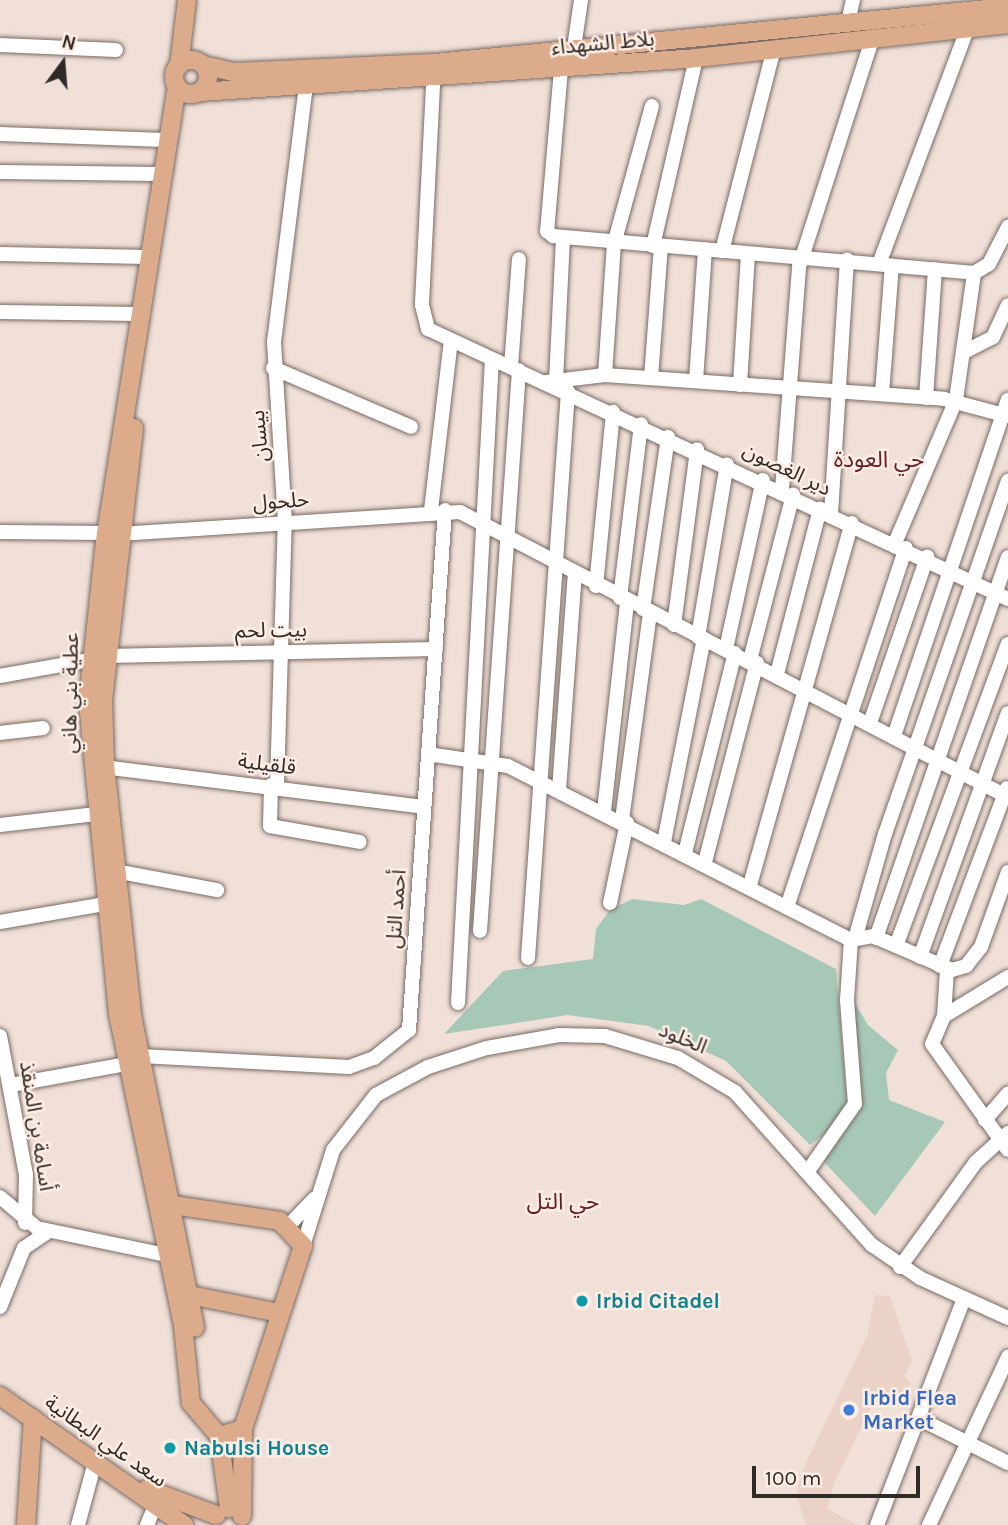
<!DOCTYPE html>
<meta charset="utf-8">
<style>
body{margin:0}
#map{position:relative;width:1008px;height:1525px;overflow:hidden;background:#f0e0d8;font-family:Karla,"Noto Sans Arabic",sans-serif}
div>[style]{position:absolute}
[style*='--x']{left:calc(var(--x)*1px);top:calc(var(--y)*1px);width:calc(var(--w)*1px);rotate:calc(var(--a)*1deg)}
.built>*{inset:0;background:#ead2c7}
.green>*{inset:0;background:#a7c8b7}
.roads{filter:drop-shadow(0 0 2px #796b64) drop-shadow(0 0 2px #796b64)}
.minor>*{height:14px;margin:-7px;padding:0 7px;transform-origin:7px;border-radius:7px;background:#fff}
.major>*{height:18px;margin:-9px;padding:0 9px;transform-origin:9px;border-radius:9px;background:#dcab8b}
.major>.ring{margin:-9px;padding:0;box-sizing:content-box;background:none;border:18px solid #dcab8b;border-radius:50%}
.dots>*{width:19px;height:19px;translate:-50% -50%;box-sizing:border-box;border:4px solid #fdede5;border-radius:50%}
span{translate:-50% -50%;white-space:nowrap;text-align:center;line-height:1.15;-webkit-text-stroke:5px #fdede5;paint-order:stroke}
.street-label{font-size:21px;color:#302a27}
.culture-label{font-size:21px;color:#0d838f;font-weight:700}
.left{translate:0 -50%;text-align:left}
.shop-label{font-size:21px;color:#366cbe;font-weight:700}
.neighbourhood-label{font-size:23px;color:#641e23}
.north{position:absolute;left:28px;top:28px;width:70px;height:70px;-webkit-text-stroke:5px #fdede5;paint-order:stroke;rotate:16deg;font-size:19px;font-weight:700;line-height:28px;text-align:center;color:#302a27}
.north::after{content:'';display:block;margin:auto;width:24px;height:32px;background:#302a27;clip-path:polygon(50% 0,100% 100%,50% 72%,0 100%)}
.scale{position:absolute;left:752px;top:1466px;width:168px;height:32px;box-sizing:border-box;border:4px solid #302a27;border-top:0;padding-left:9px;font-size:21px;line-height:24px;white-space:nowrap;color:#302a27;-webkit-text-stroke:5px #fdede5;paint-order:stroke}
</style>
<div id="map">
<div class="built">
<i style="clip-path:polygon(875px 1295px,890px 1296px,912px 1361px,904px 1376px,911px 1383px,899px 1402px,878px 1393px,835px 1481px,827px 1509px,858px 1525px,806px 1525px,796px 1495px,803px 1469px,867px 1336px)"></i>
</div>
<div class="green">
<i style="clip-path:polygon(632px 899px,684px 905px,701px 899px,836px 969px,847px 1104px,834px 1127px,810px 1145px,726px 1061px,649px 1026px,568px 1015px,444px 1034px,503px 971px,593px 959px,596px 929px,610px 910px)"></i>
<i style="clip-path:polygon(849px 993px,868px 1025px,898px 1050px,886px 1073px,889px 1100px,945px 1122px,875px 1216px,822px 1160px,855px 1104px)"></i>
</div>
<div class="roads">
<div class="minor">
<i style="--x:848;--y:23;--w:24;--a:-78"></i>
<i style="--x:0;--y:45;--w:116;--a:2.5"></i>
<i style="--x:574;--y:48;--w:49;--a:-81.7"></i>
<i style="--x:434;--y:66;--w:239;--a:92.9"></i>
<i style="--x:422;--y:305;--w:25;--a:76"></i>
<i style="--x:428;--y:329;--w:640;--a:24.96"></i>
<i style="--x:561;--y:69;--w:163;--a:94.9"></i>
<i style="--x:547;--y:231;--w:8;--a:40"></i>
<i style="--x:553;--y:236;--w:423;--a:5"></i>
<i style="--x:974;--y:273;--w:17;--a:-31"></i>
<i style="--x:989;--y:264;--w:42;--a:-62.8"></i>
<i style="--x:0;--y:134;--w:164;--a:2.1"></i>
<i style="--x:0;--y:172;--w:159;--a:0.7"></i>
<i style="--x:653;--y:246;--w:193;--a:-77.1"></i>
<i style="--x:722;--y:251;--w:209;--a:-75.6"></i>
<i style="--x:0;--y:254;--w:147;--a:1.2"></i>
<i style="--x:879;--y:264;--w:253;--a:-69.4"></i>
<i style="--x:0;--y:312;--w:139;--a:0.8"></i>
<i style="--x:966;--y:351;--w:30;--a:-27"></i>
<i style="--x:993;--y:337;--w:35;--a:-65"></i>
<i style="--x:511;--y:367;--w:108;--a:-85.8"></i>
<i style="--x:273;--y:368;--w:150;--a:23.1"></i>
<i style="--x:605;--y:375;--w:131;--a:-86.1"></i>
<i style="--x:614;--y:244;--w:143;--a:-74.6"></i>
<i style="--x:651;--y:378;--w:132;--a:-85.7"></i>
<i style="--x:556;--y:381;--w:142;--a:-87.2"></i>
<i style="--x:696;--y:381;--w:132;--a:-86.1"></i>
<i style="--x:547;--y:382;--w:58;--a:-6.9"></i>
<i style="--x:605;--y:375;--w:340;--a:4"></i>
<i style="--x:944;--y:399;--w:66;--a:14.9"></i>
<i style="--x:740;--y:385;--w:130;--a:-86.5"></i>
<i style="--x:882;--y:394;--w:129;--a:-85.6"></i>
<i style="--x:926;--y:398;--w:129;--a:-86"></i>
<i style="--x:782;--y:489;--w:223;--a:-85.6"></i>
<i style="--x:799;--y:267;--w:242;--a:-72.2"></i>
<i style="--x:431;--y:510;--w:170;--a:-83.3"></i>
<i style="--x:831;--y:514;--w:255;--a:-86.4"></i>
<i style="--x:0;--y:532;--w:106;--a:0.5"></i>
<i style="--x:119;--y:534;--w:342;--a:-3.7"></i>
<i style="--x:460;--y:512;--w:618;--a:27.48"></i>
<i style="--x:895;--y:543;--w:155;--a:-66.9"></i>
<i style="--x:956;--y:400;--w:128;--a:-81.9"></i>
<i style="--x:596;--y:586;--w:175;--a:-84.4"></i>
<i style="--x:620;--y:598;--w:175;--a:-83.1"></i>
<i style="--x:643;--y:609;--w:174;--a:-81.7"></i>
<i style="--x:674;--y:625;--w:177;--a:-82.5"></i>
<i style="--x:698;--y:637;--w:175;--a:-80.5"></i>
<i style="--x:726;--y:649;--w:173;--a:-77.7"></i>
<i style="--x:107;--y:656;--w:329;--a:-1.2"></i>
<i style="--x:750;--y:660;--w:171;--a:-75.4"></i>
<i style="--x:777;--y:674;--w:171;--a:-75.4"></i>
<i style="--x:0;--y:676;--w:90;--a:-10.2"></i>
<i style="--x:870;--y:723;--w:176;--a:-71"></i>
<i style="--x:0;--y:733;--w:43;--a:-6.6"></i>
<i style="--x:894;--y:736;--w:355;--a:-71.3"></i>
<i style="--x:428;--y:754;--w:81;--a:8.5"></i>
<i style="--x:508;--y:766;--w:385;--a:26.9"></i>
<i style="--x:851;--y:940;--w:22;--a:-10"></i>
<i style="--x:873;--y:936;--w:86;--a:23.3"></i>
<i style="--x:952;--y:970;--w:15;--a:-16"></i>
<i style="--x:966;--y:966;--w:24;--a:-52"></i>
<i style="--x:981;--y:947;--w:80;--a:-70.2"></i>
<i style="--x:95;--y:766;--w:331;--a:7.1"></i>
<i style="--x:271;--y:785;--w:41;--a:91.4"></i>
<i style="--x:270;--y:826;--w:91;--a:10.1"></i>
<i style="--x:277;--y:785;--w:263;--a:-88.3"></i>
<i style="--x:285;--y:522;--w:180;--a:-93.5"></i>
<i style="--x:274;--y:342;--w:259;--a:-82.9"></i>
<i style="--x:559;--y:790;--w:217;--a:-85.8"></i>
<i style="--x:604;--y:811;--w:210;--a:-83.7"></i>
<i style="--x:622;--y:820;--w:209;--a:-82.3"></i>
<i style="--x:0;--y:825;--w:97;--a:-6.5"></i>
<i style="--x:664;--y:842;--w:207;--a:-78.9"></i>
<i style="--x:685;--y:853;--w:206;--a:-76"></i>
<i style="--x:705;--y:862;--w:206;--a:-75.4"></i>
<i style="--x:115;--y:871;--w:104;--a:10.6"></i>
<i style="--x:750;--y:885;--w:376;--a:-74.3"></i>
<i style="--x:610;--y:903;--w:82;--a:-78"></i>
<i style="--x:788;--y:904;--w:375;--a:-71.7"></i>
<i style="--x:0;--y:922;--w:107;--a:-9.7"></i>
<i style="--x:480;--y:931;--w:562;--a:-86.02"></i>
<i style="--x:876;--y:938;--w:403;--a:-70.9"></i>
<i style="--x:855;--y:939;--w:109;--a:-74.1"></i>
<i style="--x:885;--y:834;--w:374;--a:-70.8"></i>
<i style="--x:896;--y:946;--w:322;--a:-69.7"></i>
<i style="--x:920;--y:957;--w:259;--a:-70.2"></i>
<i style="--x:528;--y:958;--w:568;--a:-85.96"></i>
<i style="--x:940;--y:966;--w:190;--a:-69.4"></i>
<i style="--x:1008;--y:977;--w:75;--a:148.6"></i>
<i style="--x:944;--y:1016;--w:30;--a:113"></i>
<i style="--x:932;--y:1044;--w:130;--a:54.4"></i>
<i style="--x:458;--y:1003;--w:645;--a:-86.98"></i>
<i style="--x:944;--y:1016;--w:47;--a:-86.3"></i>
<i style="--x:0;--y:1036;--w:141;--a:79.4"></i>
<i style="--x:26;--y:1175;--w:48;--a:91.2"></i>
<i style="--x:140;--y:1056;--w:209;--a:3"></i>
<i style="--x:349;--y:1067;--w:27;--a:-20"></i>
<i style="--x:374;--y:1058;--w:45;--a:-38.7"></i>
<i style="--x:409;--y:1030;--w:521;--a:-86.04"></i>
<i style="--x:11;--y:1085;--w:118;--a:-10.3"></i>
<i style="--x:985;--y:1120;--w:35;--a:-49"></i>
<i style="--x:808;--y:1171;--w:82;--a:-55"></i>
<i style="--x:855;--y:1104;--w:104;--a:-94.4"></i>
<i style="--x:847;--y:1000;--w:60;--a:-86.2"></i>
<i style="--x:0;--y:1197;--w:48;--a:40"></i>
<i style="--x:37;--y:1228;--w:132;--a:11.8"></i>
<i style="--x:289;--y:1225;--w:37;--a:-46"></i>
<i style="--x:303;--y:1246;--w:101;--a:-72.6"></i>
<i style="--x:333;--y:1150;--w:70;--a:-52"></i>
<i style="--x:376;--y:1095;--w:59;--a:-28.3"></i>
<i style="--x:428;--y:1067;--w:62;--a:-17.9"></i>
<i style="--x:487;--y:1048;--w:73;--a:-10.2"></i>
<i style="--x:559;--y:1035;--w:46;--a:1.2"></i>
<i style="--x:605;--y:1036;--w:76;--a:16.8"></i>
<i style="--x:678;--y:1058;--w:66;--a:30.8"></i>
<i style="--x:735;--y:1092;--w:205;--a:48.2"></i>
<i style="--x:872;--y:1245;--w:58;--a:34.5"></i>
<i style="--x:920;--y:1278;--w:97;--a:24.4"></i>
<i style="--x:900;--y:1267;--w:130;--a:-54.1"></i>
<i style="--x:976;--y:1162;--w:43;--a:-42.2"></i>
<i style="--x:0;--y:1307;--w:64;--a:-67.9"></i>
<i style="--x:24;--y:1248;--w:30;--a:-34"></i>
<i style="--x:920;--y:1419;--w:98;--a:26.6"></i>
<i style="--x:78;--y:1525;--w:65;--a:-74.9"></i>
<i style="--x:147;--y:1525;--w:23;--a:-67"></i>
<i style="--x:877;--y:1525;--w:243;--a:-69"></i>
<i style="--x:929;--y:1525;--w:186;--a:-64.8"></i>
</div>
<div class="major">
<i class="ring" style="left:174px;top:60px;width:16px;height:16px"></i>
<i style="--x:203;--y:65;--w:31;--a:13"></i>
<i style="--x:233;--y:72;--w:202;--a:-2.6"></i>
<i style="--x:435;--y:63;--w:576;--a:-5.58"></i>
<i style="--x:179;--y:66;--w:66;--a:-83.1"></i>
<i style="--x:177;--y:86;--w:453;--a:99"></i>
<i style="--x:106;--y:533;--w:170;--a:96.1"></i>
<i style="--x:88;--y:702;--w:313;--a:84.5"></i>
<i style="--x:118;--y:1014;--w:319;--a:78.2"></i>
<i style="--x:183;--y:1326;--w:77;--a:84.1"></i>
<i style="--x:191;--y:1403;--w:43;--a:49.7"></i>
<i style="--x:219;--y:1436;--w:25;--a:-16"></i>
<i style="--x:200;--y:92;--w:497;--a:-3.9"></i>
<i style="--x:696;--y:58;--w:314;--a:-6.2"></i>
<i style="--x:134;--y:428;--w:273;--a:96.5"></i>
<i style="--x:103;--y:699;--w:66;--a:88.3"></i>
<i style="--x:105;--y:765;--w:251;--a:83.8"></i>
<i style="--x:132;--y:1015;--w:319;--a:78.6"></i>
<i style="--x:173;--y:1205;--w:108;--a:8.5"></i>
<i style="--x:280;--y:1221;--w:34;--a:47"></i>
<i style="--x:303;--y:1246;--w:193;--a:108.2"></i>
<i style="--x:243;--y:1429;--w:87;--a:90.7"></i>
<i style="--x:180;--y:1293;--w:101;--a:11.4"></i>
<i style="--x:0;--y:1396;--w:225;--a:35"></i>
<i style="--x:219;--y:1436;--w:73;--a:82.1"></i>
<i style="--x:147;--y:1489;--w:74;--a:20.6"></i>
<i style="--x:26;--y:1525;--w:107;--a:-86.3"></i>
</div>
</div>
<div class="dots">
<i style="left:582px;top:1301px;background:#0f9aa8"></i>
<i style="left:849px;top:1410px;background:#3f7fe0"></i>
<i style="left:170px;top:1448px;background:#0f9aa8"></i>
</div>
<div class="street-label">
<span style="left:603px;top:43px;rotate:-5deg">بلاط الشهداء</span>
<span style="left:259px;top:436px;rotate:-95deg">بيسان</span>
<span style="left:787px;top:469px;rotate:26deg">دير الغصون</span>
<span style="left:281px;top:501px;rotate:-4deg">حلحول</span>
<span style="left:271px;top:630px;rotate:-1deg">بيت لحم</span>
<span style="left:70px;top:693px;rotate:-89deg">عطية بني هاني</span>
<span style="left:267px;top:764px;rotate:7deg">قلقيلية</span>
<span style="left:396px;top:909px;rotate:-86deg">أحمد التل</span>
<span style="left:683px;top:1038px;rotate:23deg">الخلود</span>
<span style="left:37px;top:1126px;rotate:81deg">أسامة بن المنقذ</span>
<span style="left:106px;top:1441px;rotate:35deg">سعد علي البطانية</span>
</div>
<div class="culture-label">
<span class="left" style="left:596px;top:1301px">Irbid Citadel</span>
<span class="left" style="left:184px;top:1448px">Nabulsi House</span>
</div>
<div class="shop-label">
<span class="left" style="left:863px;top:1410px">Irbid Flea<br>Market</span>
</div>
<div class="neighbourhood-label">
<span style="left:879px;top:460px">حي العودة</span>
<span style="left:563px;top:1202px">حي التل</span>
</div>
<div class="north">N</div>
<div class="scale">100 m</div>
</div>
